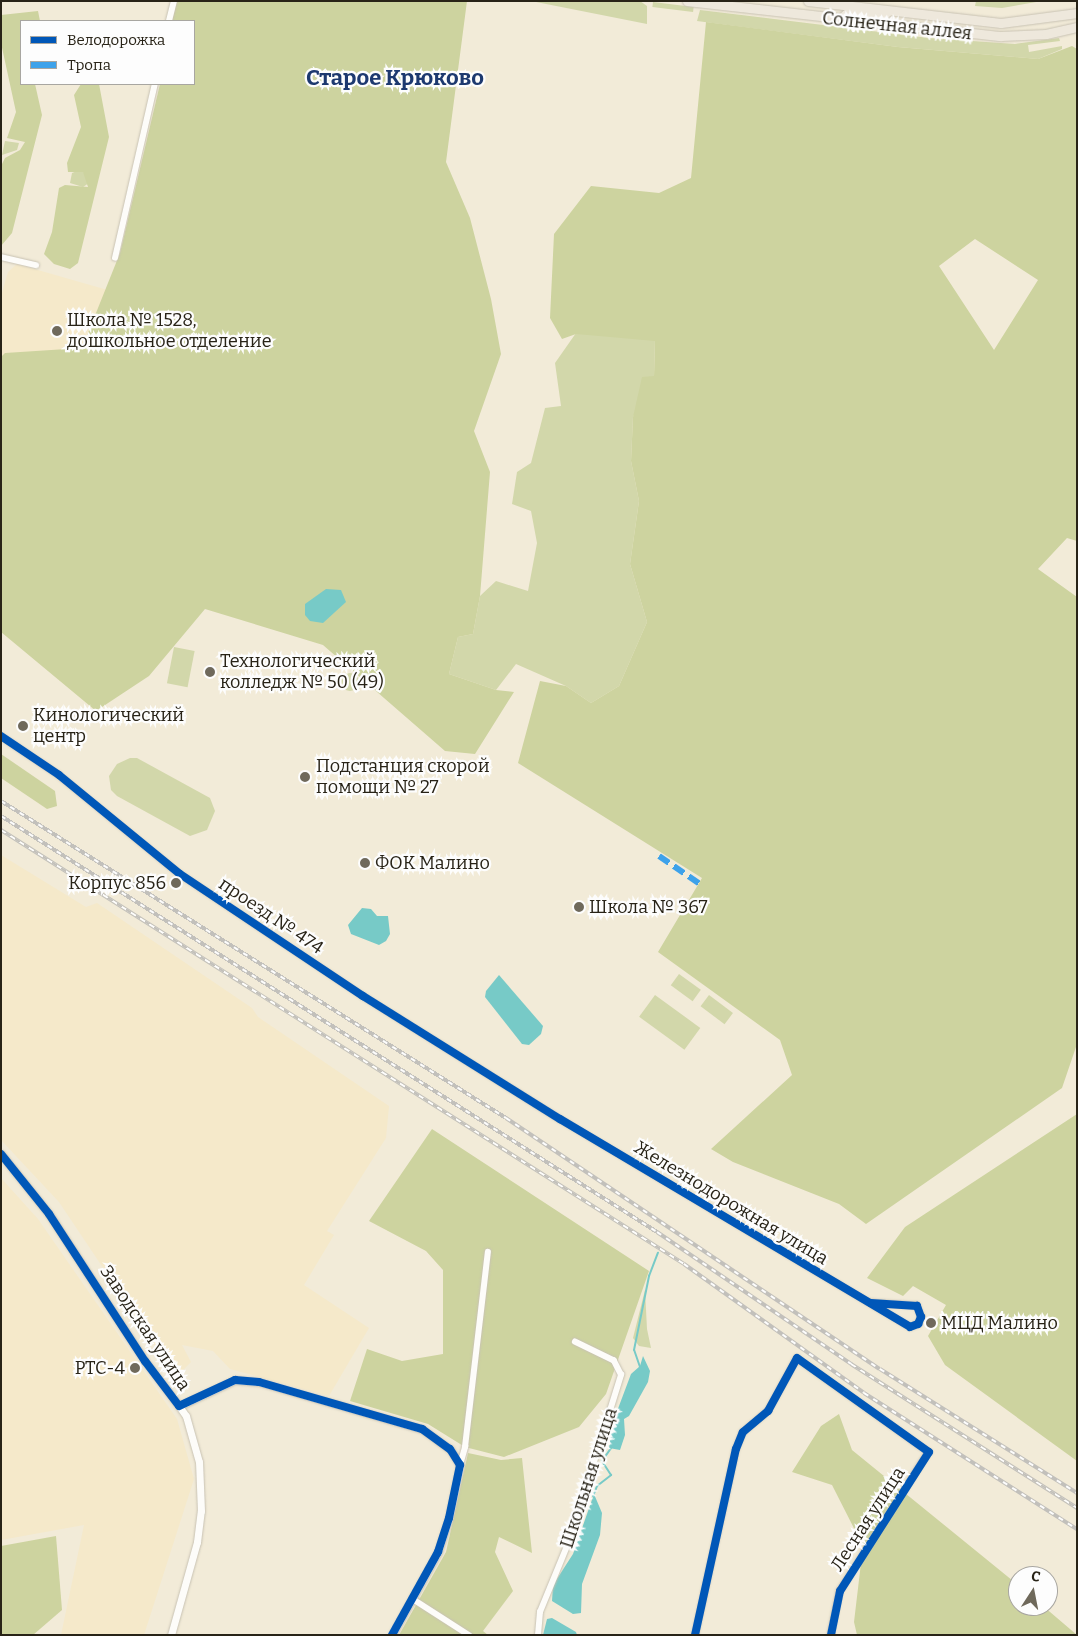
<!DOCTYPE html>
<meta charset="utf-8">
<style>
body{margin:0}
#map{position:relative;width:1078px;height:1636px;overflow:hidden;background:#f2ebd8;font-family:Bitter,serif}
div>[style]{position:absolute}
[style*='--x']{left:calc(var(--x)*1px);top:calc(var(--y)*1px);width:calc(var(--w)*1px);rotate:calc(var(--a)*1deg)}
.built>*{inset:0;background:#f5e9ca}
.green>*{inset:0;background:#d2d7aa;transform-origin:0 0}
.round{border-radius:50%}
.forest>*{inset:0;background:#cdd39f}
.water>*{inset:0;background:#77cac7}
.stream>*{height:2px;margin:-1px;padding:0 1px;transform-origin:1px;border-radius:1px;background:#77cac7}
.roads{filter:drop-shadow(0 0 1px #c8c2b3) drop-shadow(0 0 1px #c8c2b3)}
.minor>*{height:5.5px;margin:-2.75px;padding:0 2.75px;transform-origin:2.75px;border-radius:2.75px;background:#fdfcf9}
.tertiary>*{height:7px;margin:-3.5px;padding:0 3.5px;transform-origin:3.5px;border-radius:3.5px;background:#fdfcf9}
.primary>*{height:9px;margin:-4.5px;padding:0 4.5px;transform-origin:4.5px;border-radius:4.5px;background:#eee8dc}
.rail>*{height:4px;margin-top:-2px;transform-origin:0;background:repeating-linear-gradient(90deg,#fdfdfd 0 5.5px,#c2c0bb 0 11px);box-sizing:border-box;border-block:1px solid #c2c0bb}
.quiet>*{height:6px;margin-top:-3px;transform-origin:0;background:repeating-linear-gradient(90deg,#3ea2ea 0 12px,transparent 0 18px)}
.cycleway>*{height:8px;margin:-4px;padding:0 4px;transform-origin:4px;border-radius:4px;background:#0057b8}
.dots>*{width:14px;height:14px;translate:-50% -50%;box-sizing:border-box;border:2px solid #fdfdfd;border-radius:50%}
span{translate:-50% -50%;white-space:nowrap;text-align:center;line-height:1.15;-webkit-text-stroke:4.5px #fdfdfd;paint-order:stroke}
.street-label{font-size:18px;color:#282317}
.poi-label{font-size:18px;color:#282317}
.left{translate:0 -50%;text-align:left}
.right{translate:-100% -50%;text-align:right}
.district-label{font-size:22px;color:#1d396f;font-weight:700}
.frame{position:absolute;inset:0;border:2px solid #282317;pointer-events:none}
.legend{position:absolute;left:20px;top:20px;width:175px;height:65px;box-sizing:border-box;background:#fdfdfd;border:1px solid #a8a6a1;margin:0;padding:6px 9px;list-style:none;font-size:15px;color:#282317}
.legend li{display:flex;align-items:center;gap:10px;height:25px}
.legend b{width:25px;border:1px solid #a8a6a1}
.north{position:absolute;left:1008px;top:1566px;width:50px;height:50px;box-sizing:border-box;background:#fdfdfd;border:1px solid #a8a6a1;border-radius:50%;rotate:11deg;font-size:14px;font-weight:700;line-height:20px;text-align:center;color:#282317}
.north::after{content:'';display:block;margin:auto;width:18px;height:22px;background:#6f695b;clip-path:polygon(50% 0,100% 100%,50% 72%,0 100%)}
</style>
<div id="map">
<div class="built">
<i style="clip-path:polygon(17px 264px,118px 293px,108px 370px,1px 366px,1px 296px,8px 272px)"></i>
<i style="clip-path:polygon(1px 855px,86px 907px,97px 903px,252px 1008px,258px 1017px,389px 1106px,386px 1138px,327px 1231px,334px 1235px,304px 1285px,369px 1328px,329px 1396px,230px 1369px,213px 1351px,182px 1345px,191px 1362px,176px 1377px,59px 1202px,1px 1140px)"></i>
<i style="clip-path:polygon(1px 1178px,38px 1219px,177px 1419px,194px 1479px,144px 1635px,61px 1635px,84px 1525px,1px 1540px)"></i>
</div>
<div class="green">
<i style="clip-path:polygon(531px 1px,640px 1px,647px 6px,647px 24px)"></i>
<i style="clip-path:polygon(976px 1px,1042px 1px,1002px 8px,975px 6px)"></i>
<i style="left:653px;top:2px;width:41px;height:5px;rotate:7deg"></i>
<i style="clip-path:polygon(700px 10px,929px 38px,1015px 44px,1059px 38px,1060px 41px,1028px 45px,1029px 52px,1062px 46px,1062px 49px,1038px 59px,898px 47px,697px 21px)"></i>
<i style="clip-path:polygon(5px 141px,19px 143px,17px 150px,2px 155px)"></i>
<i style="clip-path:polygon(82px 169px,89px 183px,83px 187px,70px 183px,72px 173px)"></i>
<i style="clip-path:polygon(576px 333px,655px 340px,654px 376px,633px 417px,631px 461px,639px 501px,630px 564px,647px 622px,619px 686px,591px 703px,566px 686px,516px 664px,496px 690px,449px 674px,458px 637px,473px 634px,480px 596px,496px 581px,528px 591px,537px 543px,531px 511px,512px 504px,517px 472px,531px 463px,545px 408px,561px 406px,555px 363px)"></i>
<i style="left:174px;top:647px;width:21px;height:37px;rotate:11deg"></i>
<i class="round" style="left:341px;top:673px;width:18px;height:18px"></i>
<i style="clip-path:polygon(130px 758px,137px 758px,210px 798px,215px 811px,207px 830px,190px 836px,117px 796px,111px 790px,109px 776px,117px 764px)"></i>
<i style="left:679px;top:974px;width:27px;height:14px;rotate:36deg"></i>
<i style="left:655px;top:995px;width:56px;height:27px;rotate:36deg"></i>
<i style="left:709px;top:995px;width:30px;height:14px;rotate:37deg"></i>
<i style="clip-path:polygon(645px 1290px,647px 1329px,651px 1348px,639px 1346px,633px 1338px)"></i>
</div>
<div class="forest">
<i style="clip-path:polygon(176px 1px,467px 1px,446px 162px,470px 218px,491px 299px,501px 354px,474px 431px,490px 472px,480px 596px,473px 634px,458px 637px,449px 674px,496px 690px,514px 692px,475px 754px,445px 751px,323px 645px,205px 609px,149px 676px,96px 711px,1px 632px,1px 357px,5px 353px,82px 348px,120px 253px,160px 84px,194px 84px,194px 21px,172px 21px)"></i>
<i style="clip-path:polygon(38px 11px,40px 21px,21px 21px,21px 84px,35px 84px,42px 115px,12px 233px,1px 246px,1px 166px,5px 158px,20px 150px,25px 142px,7px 138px,16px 112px,1px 43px,1px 15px)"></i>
<i style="clip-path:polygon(evenodd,706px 22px,898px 47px,1038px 59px,1072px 46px,1077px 49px,1077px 541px,1067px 538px,1038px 569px,1077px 597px,1077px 1044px,1062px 1088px,866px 1224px,839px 1204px,733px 1162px,711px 1149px,792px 1075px,780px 1040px,658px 952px,702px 878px,518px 763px,540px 681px,566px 686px,591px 703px,619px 686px,647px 622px,630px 564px,639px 501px,631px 461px,633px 417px,642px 377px,654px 376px,655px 341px,576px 334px,562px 339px,550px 318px,554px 234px,591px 186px,659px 193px,691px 178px,706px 22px,975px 239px,1038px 280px,994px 350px,939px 266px,975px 239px)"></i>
<i style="clip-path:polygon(81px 84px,99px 84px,109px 137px,78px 263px,70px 269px,54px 264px,44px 254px,52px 232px,59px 188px,65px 185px,88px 187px,83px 172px,68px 172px,67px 163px,81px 127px,74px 95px)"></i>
<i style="clip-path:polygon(1px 754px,55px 791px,57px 806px,47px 809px,1px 778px)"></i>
<i style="clip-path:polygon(1077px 1114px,1077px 1461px,945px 1365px,928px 1336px,946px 1305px,913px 1286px,903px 1296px,867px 1278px,905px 1227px)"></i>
<i style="clip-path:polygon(432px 1129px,649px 1271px,606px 1394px,579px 1427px,504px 1457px,465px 1447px,428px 1424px,350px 1401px,367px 1349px,402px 1361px,443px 1354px,443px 1270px,426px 1251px,369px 1221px)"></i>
<i style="clip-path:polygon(839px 1414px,852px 1450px,1018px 1585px,1018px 1606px,1043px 1606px,1077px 1635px,857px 1635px,854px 1622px,863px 1546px,832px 1485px,792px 1472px,821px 1426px)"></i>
<i style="clip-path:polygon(468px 1453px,501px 1460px,522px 1458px,532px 1553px,499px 1537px,495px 1552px,513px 1591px,483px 1631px,488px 1635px,399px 1635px,446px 1552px)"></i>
<i style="clip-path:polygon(56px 1536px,62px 1610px,33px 1635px,1px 1635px,1px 1546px)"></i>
</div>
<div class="water">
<i style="clip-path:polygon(326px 589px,341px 590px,346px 602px,323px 623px,310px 621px,305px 615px,305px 604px)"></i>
<i style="clip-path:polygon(362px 908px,371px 909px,377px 916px,388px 916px,390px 934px,386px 941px,379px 945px,351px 934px,348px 925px)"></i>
<i style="clip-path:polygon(499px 975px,543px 1026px,541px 1034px,529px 1045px,522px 1044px,485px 997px,486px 991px)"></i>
<i style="clip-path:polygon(643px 1356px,650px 1371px,648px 1382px,629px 1416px,624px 1419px,625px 1435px,620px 1450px,609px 1448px,613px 1422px,631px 1374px,640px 1366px)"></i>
<i style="clip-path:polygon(594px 1494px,602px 1513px,600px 1535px,582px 1584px,581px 1613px,573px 1614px,552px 1601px,553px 1585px,573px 1554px)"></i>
<i style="clip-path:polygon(552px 1618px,576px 1632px,577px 1635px,543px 1635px,547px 1619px)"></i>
</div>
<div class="stream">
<i style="--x:640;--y:1367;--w:18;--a:-109"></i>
<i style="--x:634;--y:1350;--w:76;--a:-78.5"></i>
<i style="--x:649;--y:1276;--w:25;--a:-69"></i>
<i style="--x:593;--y:1496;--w:11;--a:-68"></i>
<i style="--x:597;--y:1486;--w:18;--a:-38"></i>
<i style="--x:611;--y:1475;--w:17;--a:-123"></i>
<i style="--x:602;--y:1461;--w:16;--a:-55"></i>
</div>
<div class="roads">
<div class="minor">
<i style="--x:169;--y:21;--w:21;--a:-76"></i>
<i style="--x:1;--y:257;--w:36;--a:13"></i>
<i style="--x:115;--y:258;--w:179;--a:-77.1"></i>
<i style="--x:1;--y:736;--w:70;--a:33.9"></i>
<i style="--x:59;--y:775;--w:156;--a:39.3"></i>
<i style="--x:180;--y:874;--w:220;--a:33.7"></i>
<i style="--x:363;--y:996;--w:232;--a:32"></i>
<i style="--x:560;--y:1119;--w:407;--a:30.7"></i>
<i style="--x:910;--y:1327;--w:9;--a:-21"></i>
<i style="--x:918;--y:1324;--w:8;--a:-67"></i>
<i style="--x:921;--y:1317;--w:12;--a:-110"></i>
<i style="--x:917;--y:1306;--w:46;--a:-176.3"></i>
<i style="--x:460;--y:1465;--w:19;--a:-74"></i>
<i style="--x:465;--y:1447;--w:196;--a:-83.3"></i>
<i style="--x:413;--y:1599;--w:67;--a:32.7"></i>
<i style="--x:538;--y:1635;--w:23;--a:-85"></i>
<i style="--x:540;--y:1612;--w:79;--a:-67.7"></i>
<i style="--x:570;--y:1539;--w:172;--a:-72.7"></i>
<i style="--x:621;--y:1375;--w:16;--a:-117"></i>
<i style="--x:614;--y:1361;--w:43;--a:-154"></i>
<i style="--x:695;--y:1635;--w:190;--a:-77.6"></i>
<i style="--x:736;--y:1449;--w:18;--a:-68"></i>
<i style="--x:743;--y:1432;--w:33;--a:-40"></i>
<i style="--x:768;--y:1411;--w:60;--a:-61.3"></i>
<i style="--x:797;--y:1358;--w:162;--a:35.5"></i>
<i style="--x:929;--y:1452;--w:165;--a:122.6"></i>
<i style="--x:840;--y:1591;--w:45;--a:101.6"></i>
</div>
<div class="tertiary">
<i style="--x:1;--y:1154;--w:77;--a:51.3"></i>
<i style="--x:49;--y:1214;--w:176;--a:56.9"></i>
<i style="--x:145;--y:1361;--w:56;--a:52.9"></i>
<i style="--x:179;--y:1406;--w:62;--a:-24.9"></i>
<i style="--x:235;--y:1380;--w:24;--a:5"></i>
<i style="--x:259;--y:1382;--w:170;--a:16.1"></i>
<i style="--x:422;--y:1429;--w:34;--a:36"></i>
<i style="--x:450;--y:1449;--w:19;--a:58"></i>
<i style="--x:460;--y:1465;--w:54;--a:101.7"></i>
<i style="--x:449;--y:1518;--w:36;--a:108"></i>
<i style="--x:438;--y:1552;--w:95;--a:119"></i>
<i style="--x:171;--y:1635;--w:97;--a:-74.4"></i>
<i style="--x:197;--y:1542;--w:31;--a:-83"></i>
<i style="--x:201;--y:1511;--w:49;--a:-92.3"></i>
<i style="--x:199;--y:1462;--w:48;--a:-105.8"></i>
<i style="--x:186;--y:1416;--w:12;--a:-125"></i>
</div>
<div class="primary">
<i style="--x:687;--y:1;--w:316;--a:6.4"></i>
<i style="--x:1001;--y:36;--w:45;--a:-2.5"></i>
<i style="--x:1046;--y:34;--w:32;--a:-13"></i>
<i style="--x:808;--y:1;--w:194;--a:6.5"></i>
<i style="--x:1001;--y:23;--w:77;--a:-7.5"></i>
<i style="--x:845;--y:20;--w:4;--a:-135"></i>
<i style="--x:842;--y:17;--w:5;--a:-37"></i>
<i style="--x:846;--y:14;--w:35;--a:5"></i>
<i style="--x:881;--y:17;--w:9;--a:-41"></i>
</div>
</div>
<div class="rail">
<i style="--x:1;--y:801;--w:596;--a:32.12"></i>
<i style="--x:506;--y:1118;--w:450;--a:33.9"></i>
<i style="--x:880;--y:1369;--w:233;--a:32.2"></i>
<i style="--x:1;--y:816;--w:777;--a:32.38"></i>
<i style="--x:657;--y:1232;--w:235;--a:34.2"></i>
<i style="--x:851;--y:1364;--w:268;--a:32.5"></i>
<i style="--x:1;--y:830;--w:809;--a:32.43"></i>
<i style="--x:684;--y:1264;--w:221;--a:35.6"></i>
<i style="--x:864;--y:1393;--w:253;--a:32.6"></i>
</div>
<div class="quiet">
<i style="--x:659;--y:856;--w:50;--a:34.3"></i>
</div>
<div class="cycleway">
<i style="--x:1;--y:736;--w:70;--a:33.9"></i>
<i style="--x:59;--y:775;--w:156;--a:39.3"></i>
<i style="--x:180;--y:874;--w:220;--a:33.7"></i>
<i style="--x:363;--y:996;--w:232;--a:32"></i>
<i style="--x:560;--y:1119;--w:407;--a:30.7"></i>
<i style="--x:910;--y:1327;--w:9;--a:-21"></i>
<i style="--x:918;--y:1324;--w:8;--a:-67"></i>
<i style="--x:921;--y:1317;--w:12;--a:-110"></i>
<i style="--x:917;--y:1306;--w:46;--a:-176.3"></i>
<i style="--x:1;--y:1154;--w:77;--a:51.3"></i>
<i style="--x:49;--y:1214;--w:176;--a:56.9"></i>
<i style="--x:145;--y:1361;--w:56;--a:52.9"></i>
<i style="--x:179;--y:1406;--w:62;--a:-24.9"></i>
<i style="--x:235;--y:1380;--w:24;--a:5"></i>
<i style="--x:259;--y:1382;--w:170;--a:16.1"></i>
<i style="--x:422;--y:1429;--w:34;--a:36"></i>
<i style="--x:450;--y:1449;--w:19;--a:58"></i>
<i style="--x:460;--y:1465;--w:54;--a:101.7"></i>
<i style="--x:449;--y:1518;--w:36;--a:108"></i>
<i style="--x:438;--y:1552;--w:95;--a:119"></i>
<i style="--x:695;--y:1635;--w:190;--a:-77.6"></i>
<i style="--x:736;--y:1449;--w:18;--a:-68"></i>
<i style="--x:743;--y:1432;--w:33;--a:-40"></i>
<i style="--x:768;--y:1411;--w:60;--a:-61.3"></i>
<i style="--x:797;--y:1358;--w:162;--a:35.5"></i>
<i style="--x:929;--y:1452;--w:165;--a:122.6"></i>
<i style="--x:840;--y:1591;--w:45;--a:101.6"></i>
</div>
<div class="dots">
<i style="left:57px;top:331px;background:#6f695b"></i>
<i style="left:210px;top:672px;background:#6f695b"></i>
<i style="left:23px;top:726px;background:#6f695b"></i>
<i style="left:305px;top:777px;background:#6f695b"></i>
<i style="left:365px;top:863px;background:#6f695b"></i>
<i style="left:176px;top:883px;background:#6f695b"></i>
<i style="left:579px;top:907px;background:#6f695b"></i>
<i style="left:931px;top:1323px;background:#6f695b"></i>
<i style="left:135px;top:1368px;background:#6f695b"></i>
</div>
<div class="street-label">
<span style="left:897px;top:26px;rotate:6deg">Солнечная аллея</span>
<span style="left:271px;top:916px;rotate:34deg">проезд № 474</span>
<span style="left:731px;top:1203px;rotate:31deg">Железнодорожная улица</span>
<span style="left:145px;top:1328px;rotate:56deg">Заводская улица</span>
<span style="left:589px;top:1478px;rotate:-72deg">Школьная улица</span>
<span style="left:868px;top:1519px;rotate:-57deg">Лесная улица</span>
</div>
<div class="poi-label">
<span class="left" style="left:67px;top:331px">Школа № 1528,<br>дошкольное отделение</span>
<span class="left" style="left:220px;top:672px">Технологический<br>колледж № 50 (49)</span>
<span class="left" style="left:33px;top:726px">Кинологический<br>центр</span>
<span class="left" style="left:316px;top:777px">Подстанция скорой<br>помощи № 27</span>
<span class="left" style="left:375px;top:863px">ФОК Малино</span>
<span class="right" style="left:166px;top:883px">Корпус 856</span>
<span class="left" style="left:589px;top:907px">Школа № 367</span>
<span class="left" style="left:941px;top:1323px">МЦД Малино</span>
<span class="right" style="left:125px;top:1368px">РТС-4</span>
</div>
<div class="district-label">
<span style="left:395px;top:78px">Старое Крюково</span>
</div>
<div class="frame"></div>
<ul class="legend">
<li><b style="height:6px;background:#0057b8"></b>Велодорожка</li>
<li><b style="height:6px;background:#3ea2ea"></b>Тропа</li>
</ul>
<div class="north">С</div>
</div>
